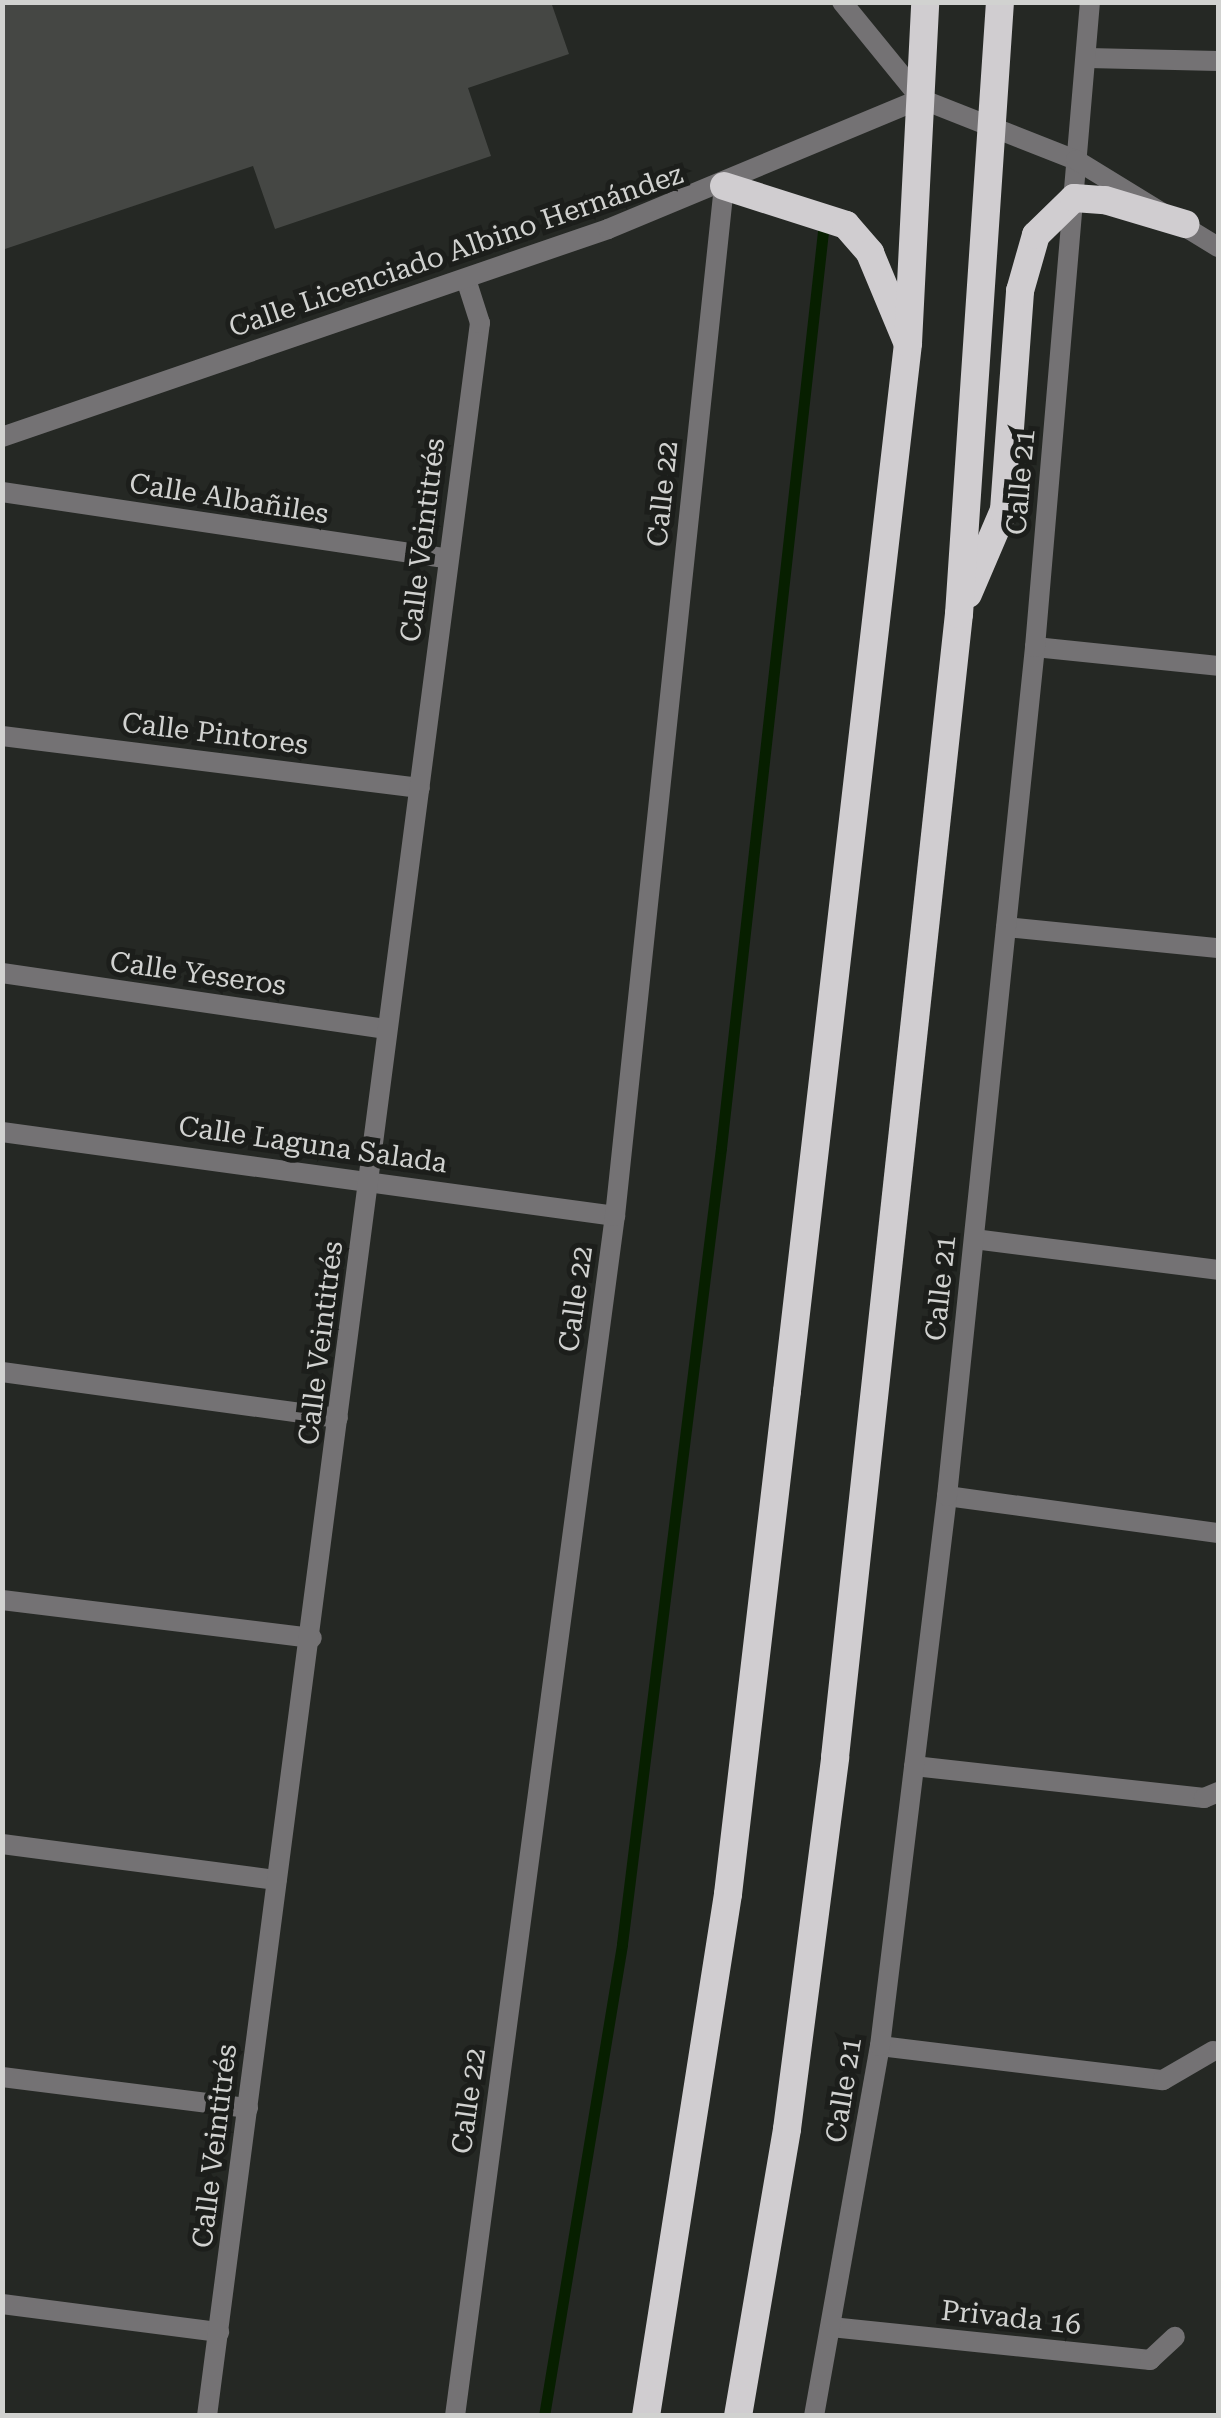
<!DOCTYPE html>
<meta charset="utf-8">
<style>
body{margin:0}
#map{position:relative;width:1221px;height:2418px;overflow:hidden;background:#252824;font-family:"Roboto Serif",serif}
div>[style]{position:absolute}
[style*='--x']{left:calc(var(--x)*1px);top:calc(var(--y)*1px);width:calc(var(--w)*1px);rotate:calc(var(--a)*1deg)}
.stream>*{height:11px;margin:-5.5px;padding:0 5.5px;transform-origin:5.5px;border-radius:5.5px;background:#071f00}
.building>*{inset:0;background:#454744}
.minor>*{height:20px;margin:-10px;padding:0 10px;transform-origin:10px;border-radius:10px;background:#747274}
.tertiary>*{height:20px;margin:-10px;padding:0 10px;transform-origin:10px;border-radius:10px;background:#747274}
.trunk>*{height:28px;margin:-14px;padding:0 14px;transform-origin:14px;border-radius:14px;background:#d0cdd0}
span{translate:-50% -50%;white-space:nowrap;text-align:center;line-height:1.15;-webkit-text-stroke:10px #1c1e1b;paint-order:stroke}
.street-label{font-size:28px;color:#d1d2d0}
.frame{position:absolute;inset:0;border:5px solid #d1d2d0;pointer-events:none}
</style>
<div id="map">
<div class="stream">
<i style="--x:544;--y:2416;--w:478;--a:-80.6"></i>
<i style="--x:622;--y:1944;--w:802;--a:-82.91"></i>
<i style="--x:721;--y:1148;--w:923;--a:-83.65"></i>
</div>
<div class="building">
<i style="clip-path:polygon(2px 2px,551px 2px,569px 54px,468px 88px,491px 156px,275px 229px,253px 166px,2px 250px)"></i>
</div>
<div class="minor">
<i style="--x:1088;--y:58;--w:130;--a:1.3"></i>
<i style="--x:2;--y:492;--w:451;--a:8.5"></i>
<i style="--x:1035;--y:647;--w:184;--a:5.9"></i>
<i style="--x:2;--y:736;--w:421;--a:7.1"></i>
<i style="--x:1006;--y:927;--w:213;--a:5.7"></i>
<i style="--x:2;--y:973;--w:387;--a:8.3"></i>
<i style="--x:2;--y:1132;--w:619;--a:7.8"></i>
<i style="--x:974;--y:1239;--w:246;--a:7.2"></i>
<i style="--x:2;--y:1372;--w:339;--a:7.8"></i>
<i style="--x:947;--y:1496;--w:274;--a:7.8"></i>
<i style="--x:2;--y:1600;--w:312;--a:7"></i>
<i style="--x:914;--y:1766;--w:292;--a:6.3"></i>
<i style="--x:1204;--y:1798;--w:15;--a:-23"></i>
<i style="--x:2;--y:1844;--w:277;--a:7.5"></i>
<i style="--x:880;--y:2046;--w:285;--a:6.9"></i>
<i style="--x:1163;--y:2080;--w:58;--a:-30.1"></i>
<i style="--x:2;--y:2077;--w:248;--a:7.2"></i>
<i style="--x:2;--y:2304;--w:219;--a:7.4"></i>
<i style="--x:831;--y:2327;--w:321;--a:5.9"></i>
<i style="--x:1150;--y:2360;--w:34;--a:-43"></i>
<i style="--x:207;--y:2416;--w:2111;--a:-82.57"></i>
<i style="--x:480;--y:323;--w:46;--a:-107.7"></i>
<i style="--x:455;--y:2416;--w:1211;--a:-82.41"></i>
<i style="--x:615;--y:1216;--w:1036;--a:-83.96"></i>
<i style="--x:814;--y:2416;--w:376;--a:-79.9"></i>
<i style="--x:880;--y:2046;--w:554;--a:-83.05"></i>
<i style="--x:947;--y:1496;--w:854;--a:-84.08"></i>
<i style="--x:1035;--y:647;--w:647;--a:-85.13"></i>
</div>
<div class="tertiary">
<i style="--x:842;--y:2;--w:125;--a:50.8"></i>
<i style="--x:921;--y:99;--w:167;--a:21.5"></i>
<i style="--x:1076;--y:160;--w:167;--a:31.5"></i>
<i style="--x:2;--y:437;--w:641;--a:-18.94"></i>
<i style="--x:608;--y:229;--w:339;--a:-22.6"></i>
</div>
<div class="trunk">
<i style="--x:724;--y:186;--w:128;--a:17.7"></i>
<i style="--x:846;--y:225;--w:37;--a:49"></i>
<i style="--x:870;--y:253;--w:96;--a:67.4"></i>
<i style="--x:968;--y:594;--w:91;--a:-66.8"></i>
<i style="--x:1004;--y:510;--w:220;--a:-85.8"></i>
<i style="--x:1020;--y:291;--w:58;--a:-74.1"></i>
<i style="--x:1036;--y:235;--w:53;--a:-44.2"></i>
<i style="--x:1074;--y:198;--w:31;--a:4"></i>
<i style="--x:1105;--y:200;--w:84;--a:16.7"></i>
<i style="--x:646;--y:2416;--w:528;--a:-81.07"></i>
<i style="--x:728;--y:1894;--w:506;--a:-83.31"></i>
<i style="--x:787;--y:1391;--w:1055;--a:-83.41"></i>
<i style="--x:908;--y:343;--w:341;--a:-87.1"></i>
<i style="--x:738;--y:2416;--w:291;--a:-80.3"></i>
<i style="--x:787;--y:2129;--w:375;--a:-82.6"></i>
<i style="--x:835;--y:1757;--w:1150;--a:-83.81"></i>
<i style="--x:959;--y:614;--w:613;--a:-86.17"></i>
</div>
<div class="street-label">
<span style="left:456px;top:251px;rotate:-19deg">Calle Licenciado Albino Hernández</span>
<span style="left:1021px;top:482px;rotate:-85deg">Calle 21</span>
<span style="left:663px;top:494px;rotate:-84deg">Calle 22</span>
<span style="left:229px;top:499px;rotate:9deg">Calle Albañiles</span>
<span style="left:423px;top:540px;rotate:-83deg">Calle Veintitrés</span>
<span style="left:215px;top:734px;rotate:7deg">Calle Pintores</span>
<span style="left:198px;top:974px;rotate:8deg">Calle Yeseros</span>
<span style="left:313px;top:1145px;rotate:8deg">Calle Laguna Salada</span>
<span style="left:941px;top:1288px;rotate:-84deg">Calle 21</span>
<span style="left:576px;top:1299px;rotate:-82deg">Calle 22</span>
<span style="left:321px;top:1343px;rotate:-83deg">Calle Veintitrés</span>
<span style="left:844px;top:2090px;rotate:-81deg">Calle 21</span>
<span style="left:469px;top:2101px;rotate:-82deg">Calle 22</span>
<span style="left:215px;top:2146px;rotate:-83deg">Calle Veintitrés</span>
<span style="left:1011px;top:2318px;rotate:6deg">Privada 16</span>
</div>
<div class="frame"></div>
</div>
